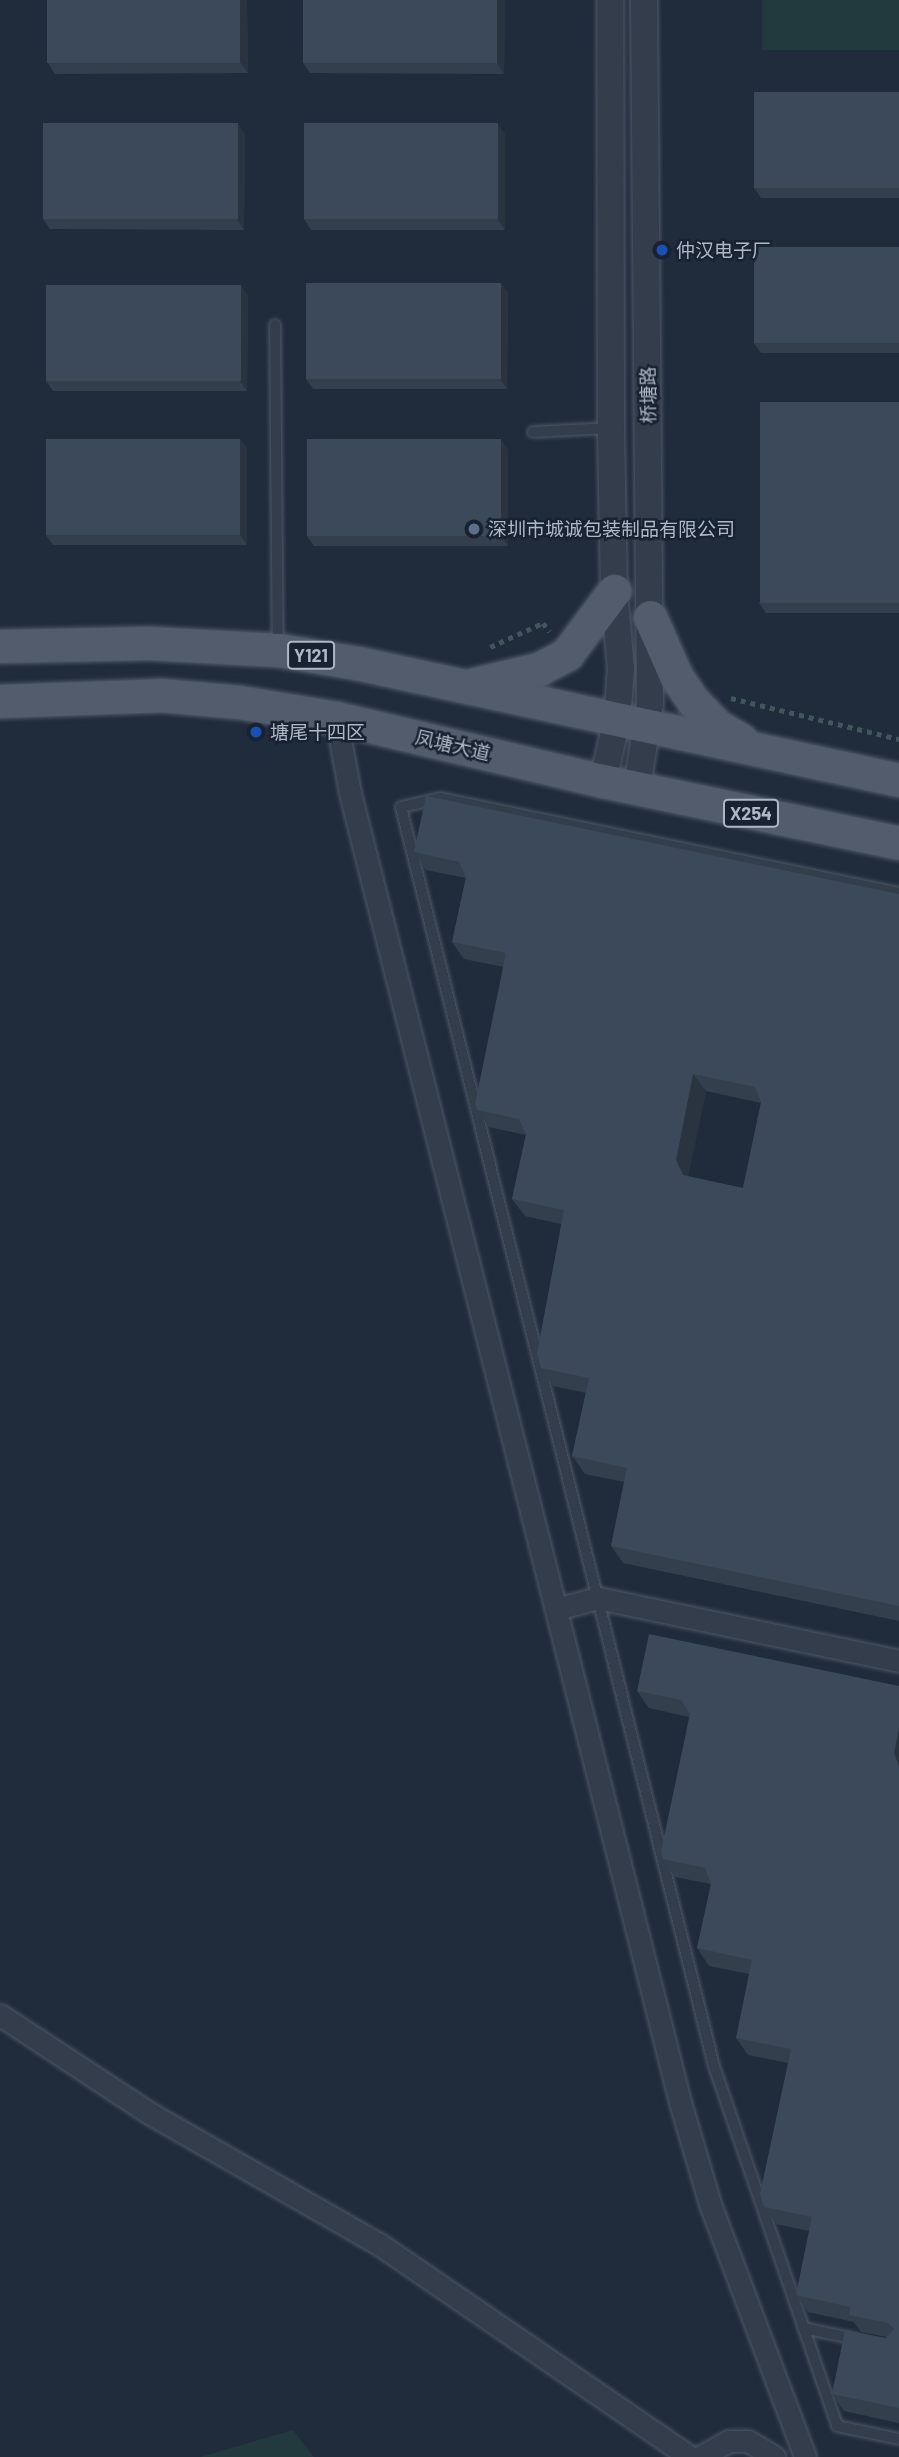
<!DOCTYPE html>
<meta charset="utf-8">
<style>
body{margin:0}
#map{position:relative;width:899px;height:2457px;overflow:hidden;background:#202b3c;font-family:Barlow,"Noto Sans SC",sans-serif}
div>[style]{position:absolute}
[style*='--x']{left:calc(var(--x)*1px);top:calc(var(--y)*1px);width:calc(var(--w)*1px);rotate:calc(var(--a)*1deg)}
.green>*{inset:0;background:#22393d;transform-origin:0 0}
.path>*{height:4.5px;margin-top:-2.25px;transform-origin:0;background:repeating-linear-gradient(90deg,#40565a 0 5px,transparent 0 10px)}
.roads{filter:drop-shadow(0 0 2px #4f5867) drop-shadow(0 0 2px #4f5867)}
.service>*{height:10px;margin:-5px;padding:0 5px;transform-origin:5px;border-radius:5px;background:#343d4c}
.minor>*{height:21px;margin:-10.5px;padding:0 10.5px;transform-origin:10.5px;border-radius:10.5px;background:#343d4c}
.tertiary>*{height:26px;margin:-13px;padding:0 13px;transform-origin:13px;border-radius:13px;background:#343d4c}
.primary>*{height:33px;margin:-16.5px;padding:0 16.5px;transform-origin:16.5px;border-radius:16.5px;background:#525c6c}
.wall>*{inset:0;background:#343f4e}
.shaded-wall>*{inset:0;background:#2a3340}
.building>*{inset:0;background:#3c495b;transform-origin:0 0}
.dots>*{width:19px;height:19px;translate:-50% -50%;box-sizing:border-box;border:4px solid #192230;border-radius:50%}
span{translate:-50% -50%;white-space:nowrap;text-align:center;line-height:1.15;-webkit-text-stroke:5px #192230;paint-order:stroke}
.shield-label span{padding:2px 5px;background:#192230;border:2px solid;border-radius:5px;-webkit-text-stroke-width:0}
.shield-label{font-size:18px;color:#afb8c8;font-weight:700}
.poi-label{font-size:19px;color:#afb8c8}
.left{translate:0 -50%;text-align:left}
.street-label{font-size:19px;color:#afb8c8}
</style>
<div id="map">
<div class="green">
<i style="left:762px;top:0;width:137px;height:50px"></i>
<i style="clip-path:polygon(293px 2430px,314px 2457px,200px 2457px)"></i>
</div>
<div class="path">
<i style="--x:490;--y:647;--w:58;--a:-24.4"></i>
<i style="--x:543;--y:623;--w:11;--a:52"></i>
<i style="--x:731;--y:698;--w:173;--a:13.7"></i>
</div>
<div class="roads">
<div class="service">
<i style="--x:275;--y:325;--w:322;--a:89.5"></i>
<i style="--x:533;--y:432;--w:78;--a:-2.9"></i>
<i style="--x:899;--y:893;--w:468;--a:-168.3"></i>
<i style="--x:441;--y:798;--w:41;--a:167.3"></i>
<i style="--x:401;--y:807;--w:1297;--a:76.04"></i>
<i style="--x:714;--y:2066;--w:380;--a:71.1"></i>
<i style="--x:837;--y:2426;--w:63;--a:11.8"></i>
<i style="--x:803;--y:2328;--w:53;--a:11.9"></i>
</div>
<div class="minor">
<i style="--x:336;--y:718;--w:76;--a:79.4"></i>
<i style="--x:350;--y:793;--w:1350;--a:75.85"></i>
<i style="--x:680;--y:2102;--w:106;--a:73.6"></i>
<i style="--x:710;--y:2204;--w:270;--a:69.4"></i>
<i style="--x:556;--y:1609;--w:43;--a:-14.7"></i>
<i style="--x:598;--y:1598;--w:308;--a:11.8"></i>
<i style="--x:0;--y:2015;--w:181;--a:33.3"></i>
<i style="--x:151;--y:2114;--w:262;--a:29.7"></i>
<i style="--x:379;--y:2244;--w:377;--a:34.4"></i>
<i style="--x:700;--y:2457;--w:33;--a:-29"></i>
<i style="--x:729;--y:2441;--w:19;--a:0"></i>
<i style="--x:748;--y:2441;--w:31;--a:31"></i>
</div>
<div class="tertiary">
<i style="--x:603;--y:781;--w:64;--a:-77.3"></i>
<i style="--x:617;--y:719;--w:50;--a:-85.4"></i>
<i style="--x:621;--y:669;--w:78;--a:-95.1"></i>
<i style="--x:614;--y:591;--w:163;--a:-91.1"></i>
<i style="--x:611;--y:428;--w:428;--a:-90.1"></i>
<i style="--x:637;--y:788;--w:86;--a:-81.3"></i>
<i style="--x:650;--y:703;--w:703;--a:-90.49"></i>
</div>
<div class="primary">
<i style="--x:650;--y:617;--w:64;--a:66.2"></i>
<i style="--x:676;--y:676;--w:30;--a:56"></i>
<i style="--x:693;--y:701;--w:35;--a:46"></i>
<i style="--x:717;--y:726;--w:28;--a:30"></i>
<i style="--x:0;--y:646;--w:149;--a:-1.2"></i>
<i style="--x:149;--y:643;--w:129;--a:3.1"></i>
<i style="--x:278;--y:650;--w:80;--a:9.3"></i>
<i style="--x:357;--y:663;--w:554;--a:12.18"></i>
<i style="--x:475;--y:684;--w:66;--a:-13.2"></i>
<i style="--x:539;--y:669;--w:32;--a:-28"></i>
<i style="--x:567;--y:654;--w:79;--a:-53.3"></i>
<i style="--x:0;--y:701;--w:160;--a:-2.1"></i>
<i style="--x:160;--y:695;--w:79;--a:5.1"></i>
<i style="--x:239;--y:702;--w:98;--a:9.4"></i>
<i style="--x:336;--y:718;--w:274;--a:13.3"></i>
<i style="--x:603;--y:781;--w:302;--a:11.8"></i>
</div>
</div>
<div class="wall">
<i style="clip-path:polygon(47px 0,247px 0,248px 73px,55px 74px,48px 63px)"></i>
<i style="clip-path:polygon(505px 0,504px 74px,310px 73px,303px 63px)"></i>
<i style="clip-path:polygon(899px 92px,899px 198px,761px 198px,754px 188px)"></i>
<i style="clip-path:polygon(238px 124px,245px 134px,244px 230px,50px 229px,43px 219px)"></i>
<i style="clip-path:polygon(505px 134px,505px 230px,311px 230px,304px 219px)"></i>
<i style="clip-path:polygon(899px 247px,899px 353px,761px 353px,754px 343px)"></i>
<i style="clip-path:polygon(501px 283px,508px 293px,507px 389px,313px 389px,306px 379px)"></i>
<i style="clip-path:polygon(248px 295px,247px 391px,53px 391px,46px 381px)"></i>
<i style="clip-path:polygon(899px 403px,899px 613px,766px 613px,759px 603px)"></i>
<i style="clip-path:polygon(240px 439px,247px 449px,247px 545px,53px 545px,46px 535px)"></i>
<i style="clip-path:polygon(501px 440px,508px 450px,508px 546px,314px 546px,307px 536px)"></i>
<i style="clip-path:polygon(evenodd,414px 852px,899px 894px,899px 1621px,623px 1563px,611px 1546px,624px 1482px,585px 1474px,572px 1456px,586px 1393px,553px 1386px,541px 1368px,561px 1224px,525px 1216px,512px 1199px,526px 1135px,489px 1127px,477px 1110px,504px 967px,464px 959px,452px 942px,466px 878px,426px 870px,414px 852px,706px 1091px,761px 1103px,743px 1188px,688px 1177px,706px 1091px)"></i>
<i style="clip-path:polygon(899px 1686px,899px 2423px,844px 2411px,832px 2394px,887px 2337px,861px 2332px,854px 2322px,808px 2312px,796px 2295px,809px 2231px,776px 2224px,764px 2207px,788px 2063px,748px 2055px,736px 2038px,749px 1974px,709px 1966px,697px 1948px,711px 1884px,675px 1877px,663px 1859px,689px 1717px,649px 1708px,637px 1691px)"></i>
</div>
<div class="shaded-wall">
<i style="clip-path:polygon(240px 0,247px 0,248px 73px,240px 62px)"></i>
<i style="clip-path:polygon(497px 0,505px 0,504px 74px,497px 63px)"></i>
<i style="clip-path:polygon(238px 124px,245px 134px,244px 230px,237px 220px)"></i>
<i style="clip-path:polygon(498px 124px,505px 134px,505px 230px,498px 220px)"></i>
<i style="clip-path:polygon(501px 283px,508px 293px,507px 389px,500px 379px)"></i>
<i style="clip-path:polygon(241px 285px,248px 295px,247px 391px,240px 381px)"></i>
<i style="clip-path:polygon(240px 439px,247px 449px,247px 545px,240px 535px)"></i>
<i style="clip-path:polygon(501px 440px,508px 450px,508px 546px,501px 536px)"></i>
<i style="clip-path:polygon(693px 1074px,706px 1091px,688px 1178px,683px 1175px,676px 1160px)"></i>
<i style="clip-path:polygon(899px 1728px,899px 1766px,894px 1753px)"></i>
</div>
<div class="building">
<i style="left:47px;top:0;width:193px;height:63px"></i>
<i style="left:303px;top:0;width:194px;height:63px"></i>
<i style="left:754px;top:92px;width:145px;height:96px"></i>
<i style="left:43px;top:123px;width:195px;height:96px"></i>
<i style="left:304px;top:123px;width:194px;height:96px"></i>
<i style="left:754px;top:247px;width:145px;height:96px"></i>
<i style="left:306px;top:283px;width:195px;height:96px"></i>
<i style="left:46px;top:285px;width:195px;height:96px"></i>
<i style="left:760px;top:402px;width:139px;height:201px"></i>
<i style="left:46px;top:439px;width:194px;height:96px"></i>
<i style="left:307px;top:439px;width:194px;height:97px"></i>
<i style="clip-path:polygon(evenodd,426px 796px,899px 894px,899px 1606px,611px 1546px,627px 1468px,572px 1456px,589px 1378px,541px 1368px,537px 1353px,564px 1210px,512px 1199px,526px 1134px,519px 1119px,477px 1110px,475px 1104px,506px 953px,452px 942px,466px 877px,459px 862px,414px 852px,426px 796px,693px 1074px,755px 1087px,761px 1102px,743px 1188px,683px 1175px,676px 1160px,693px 1074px)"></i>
<i style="clip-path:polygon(649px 1634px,899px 1686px,899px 1728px,894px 1753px,899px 1766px,899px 2408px,832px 2394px,845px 2330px,886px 2338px,894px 2329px,888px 2323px,849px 2315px,850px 2307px,796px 2295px,812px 2217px,764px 2207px,760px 2194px,791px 2049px,736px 2038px,752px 1960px,697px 1948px,711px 1884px,705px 1868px,663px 1859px,661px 1851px,690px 1714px,681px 1700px,637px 1691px)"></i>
</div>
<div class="dots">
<i style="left:662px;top:250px;background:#1a4fb4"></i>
<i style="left:474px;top:529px;background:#5c6f8a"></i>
<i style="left:256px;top:732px;background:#1a4fb4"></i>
</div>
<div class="shield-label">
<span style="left:311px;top:655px">Y121</span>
<span style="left:751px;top:813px">X254</span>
</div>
<div class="poi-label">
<span class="left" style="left:676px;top:250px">仲汉电子厂</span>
<span class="left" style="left:488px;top:529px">深圳市城诚包装制品有限公司</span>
<span class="left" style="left:270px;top:732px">塘尾十四区</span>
</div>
<div class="street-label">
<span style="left:648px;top:395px;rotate:-91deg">桥塘路</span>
<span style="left:453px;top:745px;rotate:13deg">凤塘大道</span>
</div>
</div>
